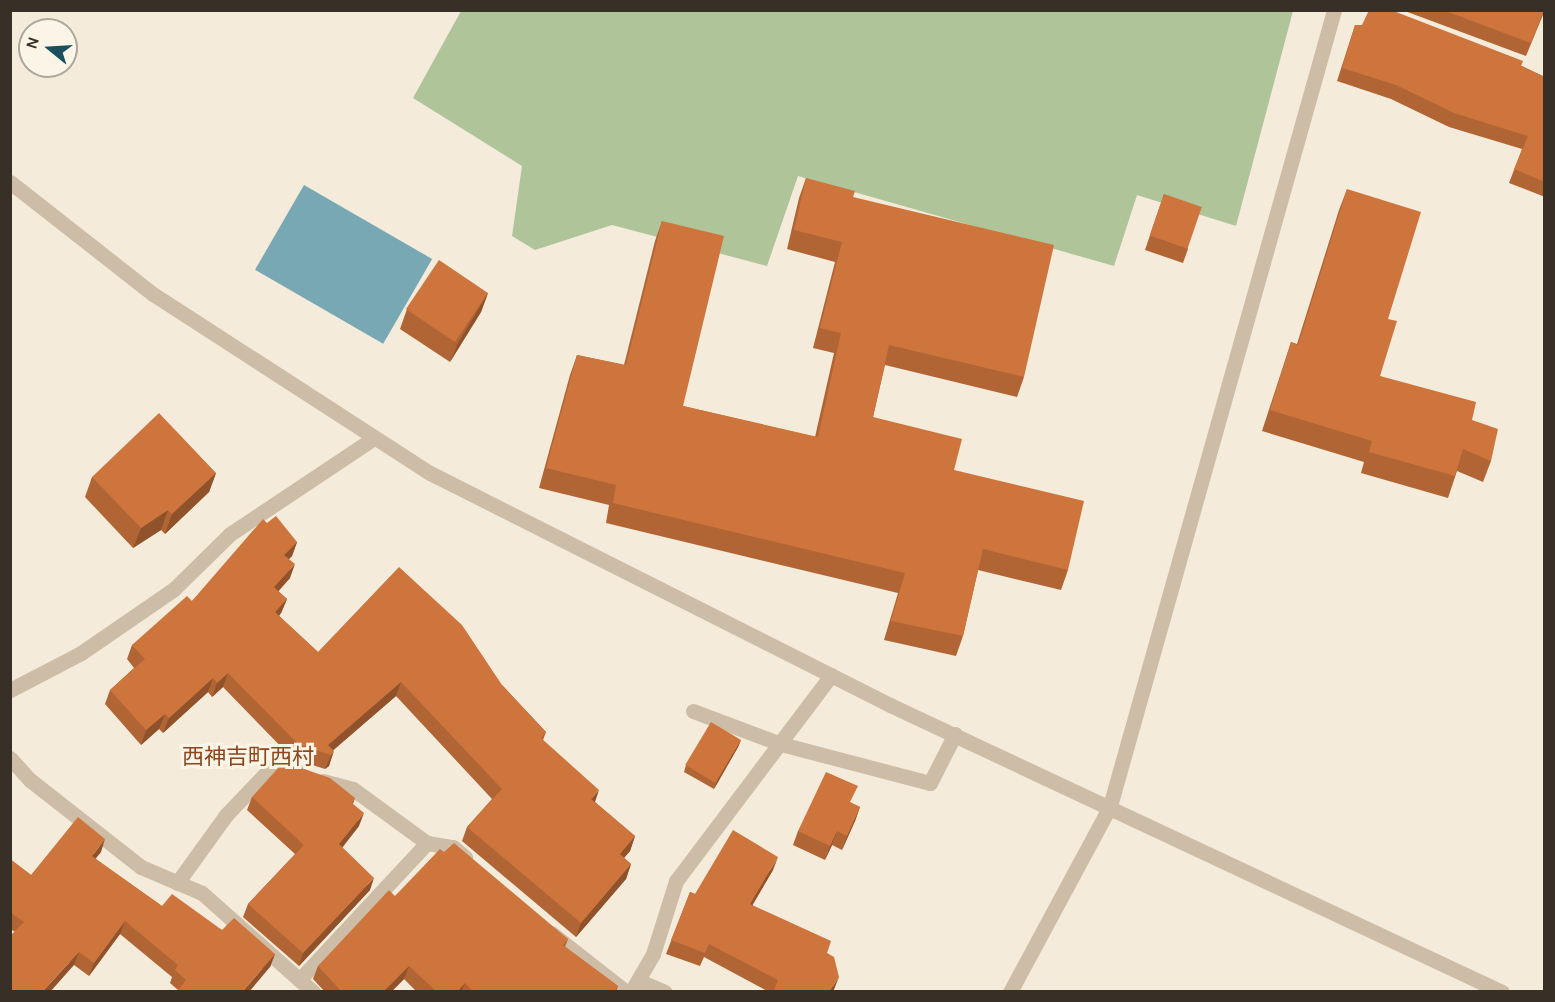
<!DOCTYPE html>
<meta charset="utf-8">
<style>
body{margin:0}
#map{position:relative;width:1555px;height:1002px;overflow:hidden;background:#f4ebdb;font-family:Karla,"Noto Sans JP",sans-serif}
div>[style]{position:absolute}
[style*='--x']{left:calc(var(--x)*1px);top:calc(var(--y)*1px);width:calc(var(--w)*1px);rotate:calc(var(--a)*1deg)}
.green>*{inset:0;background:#b0c49a}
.water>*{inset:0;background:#78a8b3;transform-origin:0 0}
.minor>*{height:15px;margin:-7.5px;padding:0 7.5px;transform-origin:7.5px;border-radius:7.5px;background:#cdbda6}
.wall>*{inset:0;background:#b16535}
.shaded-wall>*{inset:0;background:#90522b}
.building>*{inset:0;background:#ce753e;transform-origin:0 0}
span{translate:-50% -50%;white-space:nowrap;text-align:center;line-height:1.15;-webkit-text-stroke:6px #fbf5e8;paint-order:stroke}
.quarter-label{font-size:22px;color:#8d451b}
.frame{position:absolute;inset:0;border:12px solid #382f27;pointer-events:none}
.north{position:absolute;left:18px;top:18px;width:60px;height:60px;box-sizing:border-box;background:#fbf5e8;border:2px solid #ada69b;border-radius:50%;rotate:288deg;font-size:16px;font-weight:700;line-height:24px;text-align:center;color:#382f27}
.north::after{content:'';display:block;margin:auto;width:21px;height:27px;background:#1a4f5d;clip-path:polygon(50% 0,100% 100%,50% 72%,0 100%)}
</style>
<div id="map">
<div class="green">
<i style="clip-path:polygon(461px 11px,1293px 11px,1236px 226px,1137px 195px,1114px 266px,798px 176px,767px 266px,612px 225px,535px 250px,512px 236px,522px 166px,413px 98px)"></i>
</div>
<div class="water">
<i style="left:304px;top:185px;width:148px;height:98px;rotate:30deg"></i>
</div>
<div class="minor">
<i style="--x:10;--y:182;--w:182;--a:38.1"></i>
<i style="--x:153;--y:294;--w:330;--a:32.9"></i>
<i style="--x:430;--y:473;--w:515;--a:26.76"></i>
<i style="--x:890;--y:705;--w:676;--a:25.12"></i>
<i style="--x:10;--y:690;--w:80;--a:-27.5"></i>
<i style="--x:81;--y:653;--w:113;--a:-34.5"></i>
<i style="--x:174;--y:589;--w:78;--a:-44.5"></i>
<i style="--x:230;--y:534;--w:173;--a:-33.7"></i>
<i style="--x:693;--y:711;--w:94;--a:20.6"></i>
<i style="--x:781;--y:744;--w:154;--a:14.7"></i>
<i style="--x:930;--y:783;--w:55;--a:-63"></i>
<i style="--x:10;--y:758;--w:30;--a:48"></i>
<i style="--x:30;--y:780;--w:141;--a:38.1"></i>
<i style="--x:141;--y:867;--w:66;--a:23.1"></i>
<i style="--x:202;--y:893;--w:149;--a:41.7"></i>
<i style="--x:323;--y:781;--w:31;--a:15"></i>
<i style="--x:353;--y:789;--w:92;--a:36.1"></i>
<i style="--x:427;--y:843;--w:26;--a:9"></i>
<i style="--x:453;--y:847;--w:16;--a:40"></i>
<i style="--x:177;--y:883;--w:84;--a:-54.2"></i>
<i style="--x:226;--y:815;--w:64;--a:-46.3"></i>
<i style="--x:270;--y:769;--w:10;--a:-24"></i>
<i style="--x:279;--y:765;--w:20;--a:18"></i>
<i style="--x:551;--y:933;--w:95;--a:38.2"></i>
<i style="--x:301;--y:978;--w:185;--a:-47"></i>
<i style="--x:639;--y:981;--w:28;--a:23"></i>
<i style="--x:631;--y:992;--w:44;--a:-59.9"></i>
<i style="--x:653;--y:954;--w:77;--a:-72.5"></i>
<i style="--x:676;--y:881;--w:258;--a:-53"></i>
<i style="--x:1010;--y:992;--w:211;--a:-61.7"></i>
<i style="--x:1110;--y:806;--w:827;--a:-74.28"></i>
</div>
<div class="wall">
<i style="clip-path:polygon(1402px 10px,1545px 10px,1526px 56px)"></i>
<i style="clip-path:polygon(1355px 25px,1522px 66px,1545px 77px,1545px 197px,1509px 183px,1522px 149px,1449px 127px,1391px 99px,1337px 81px)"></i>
<i style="clip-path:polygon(806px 178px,853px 197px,1024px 377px,1017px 397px,885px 365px,873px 417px,954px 470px,1068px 570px,1061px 590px,978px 570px,963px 636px,956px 656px,884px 640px,898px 593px,606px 523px,609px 505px,539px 488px,570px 375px,577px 355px,624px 365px,655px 241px,662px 221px,683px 406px,815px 437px,834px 353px,813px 348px,835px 262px,787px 249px,799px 198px)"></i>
<i style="clip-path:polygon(1347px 189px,1388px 319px,1380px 376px,1472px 420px,1491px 461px,1483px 482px,1457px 471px,1448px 498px,1361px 473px,1364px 462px,1262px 431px,1291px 342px,1297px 344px,1339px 210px)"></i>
<i style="clip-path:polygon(1164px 194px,1188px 249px,1183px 263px,1145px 250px)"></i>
<i style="clip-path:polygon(488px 293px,481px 312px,450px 362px,400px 329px,407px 309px)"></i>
<i style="clip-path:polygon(216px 473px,209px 492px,165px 534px,161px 530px,133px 548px,85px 497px,92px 477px)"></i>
<i style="clip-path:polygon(267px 523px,297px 542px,292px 556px,289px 559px,290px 578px,278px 591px,287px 599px,281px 613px,279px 616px,318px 652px,502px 685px,546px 732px,543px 740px,595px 802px,635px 836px,630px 851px,624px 858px,631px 864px,626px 879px,576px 937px,462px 841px,467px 827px,492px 799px,396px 696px,333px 750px,329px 766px,325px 769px,293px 759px,223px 687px,212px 697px,208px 692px,163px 733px,159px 729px,141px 745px,105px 704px,110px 690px,134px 668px,127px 659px,132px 645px,192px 601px)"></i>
<i style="clip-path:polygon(741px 740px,738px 747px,714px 789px,684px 772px,686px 765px)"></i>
<i style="clip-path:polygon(252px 797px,355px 798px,353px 804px,359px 826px,342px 847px,370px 890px,299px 966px,243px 917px,248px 904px,295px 854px,247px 810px)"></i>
<i style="clip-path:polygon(851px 803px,860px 807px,855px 821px,842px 850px,832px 845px,825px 860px,793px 845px,798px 831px)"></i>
<i style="clip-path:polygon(101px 852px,95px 859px,162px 906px,222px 930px,275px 954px,270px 967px,178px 990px,170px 983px,172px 977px,120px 934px,89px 976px,74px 965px,10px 929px,10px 859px,31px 875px)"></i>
<i style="clip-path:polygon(444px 852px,568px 939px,565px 947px,618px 986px,616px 992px,417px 992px,404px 979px,391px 992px,325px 992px,313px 979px,318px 966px)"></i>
<i style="clip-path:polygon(773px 870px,752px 905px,827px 953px,834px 990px,833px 992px,769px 992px,704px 957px,700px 966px,666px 954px,690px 892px,695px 894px)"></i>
</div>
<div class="shaded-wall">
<i style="clip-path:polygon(488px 293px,481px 312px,450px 362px,458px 343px)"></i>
<i style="clip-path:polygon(216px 473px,209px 492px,165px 534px,172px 514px)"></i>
<i style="clip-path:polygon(168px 510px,161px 530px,133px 548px,141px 528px)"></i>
<i style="clip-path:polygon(297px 542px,292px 556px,279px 569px,284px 555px)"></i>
<i style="clip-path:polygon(295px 564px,290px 578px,269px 602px,274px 587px)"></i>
<i style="clip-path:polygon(287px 599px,281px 613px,270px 627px,275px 612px)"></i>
<i style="clip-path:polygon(228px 673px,223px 687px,212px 697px,217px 683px)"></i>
<i style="clip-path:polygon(213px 678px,208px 692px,163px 733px,169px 718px)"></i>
<i style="clip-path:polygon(401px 682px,396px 696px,329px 754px,328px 745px)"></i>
<i style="clip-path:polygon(165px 714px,159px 729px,141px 745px,146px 730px)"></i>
<i style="clip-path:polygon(741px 740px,738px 747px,714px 789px,717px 781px)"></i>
<i style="clip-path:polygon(334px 751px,329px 766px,325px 769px,331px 755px)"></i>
<i style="clip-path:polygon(599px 790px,594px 805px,591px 799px)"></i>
<i style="clip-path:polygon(860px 807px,855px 821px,842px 850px,847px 836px)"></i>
<i style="clip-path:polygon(364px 813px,359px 826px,335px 857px,339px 844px)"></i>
<i style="clip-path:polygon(837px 831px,832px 845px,825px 860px,830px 846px)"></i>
<i style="clip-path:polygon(635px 836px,630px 851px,615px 868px,620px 854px)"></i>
<i style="clip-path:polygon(105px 839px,101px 852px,87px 869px,92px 856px)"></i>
<i style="clip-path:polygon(778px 857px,773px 870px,745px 918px,750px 904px)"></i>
<i style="clip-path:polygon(631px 864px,626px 879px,576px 937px,581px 923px)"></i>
<i style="clip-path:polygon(374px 878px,370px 890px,299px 966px,303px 953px)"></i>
<i style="clip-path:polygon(125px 921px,120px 934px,89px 976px,94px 963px)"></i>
<i style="clip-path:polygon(79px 952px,74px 965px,50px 992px,42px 992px)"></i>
<i style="clip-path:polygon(275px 954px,270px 967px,249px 992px,242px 992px)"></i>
<i style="clip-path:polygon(409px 966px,404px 979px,391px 992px,383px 992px)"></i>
<i style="clip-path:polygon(839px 977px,833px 992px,829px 992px)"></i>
<i style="clip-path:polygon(465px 983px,461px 992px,457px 992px)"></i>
</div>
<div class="building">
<i style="clip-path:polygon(1369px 10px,1391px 10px,1523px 61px,1521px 66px,1545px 77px,1545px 92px,1544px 94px,1545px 95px,1545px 182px,1514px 169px,1528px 136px,1454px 113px,1396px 85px,1342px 68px,1355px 25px,1362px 25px)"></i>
<i style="clip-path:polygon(1443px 10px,1544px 10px,1531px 43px)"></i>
<i style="clip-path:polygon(806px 178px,855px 191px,853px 197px,1054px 245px,1024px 377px,889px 345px,873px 417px,962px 439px,954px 470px,1084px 501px,1068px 570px,983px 549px,963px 636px,891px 621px,905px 573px,613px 503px,616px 485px,546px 468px,577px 355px,626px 365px,662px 221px,724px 236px,683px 406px,818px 437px,841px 333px,820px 328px,842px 242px,794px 230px)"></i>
<i style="clip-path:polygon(1347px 189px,1421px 212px,1388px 319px,1397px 321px,1380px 376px,1476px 402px,1472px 420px,1498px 429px,1491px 461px,1463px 449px,1455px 476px,1369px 452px,1372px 441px,1270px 410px,1291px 342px,1298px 345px)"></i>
<i style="left:1164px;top:194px;width:40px;height:44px;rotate:19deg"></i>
<i style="left:439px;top:260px;width:59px;height:59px;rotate:34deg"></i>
<i style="clip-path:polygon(159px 413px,216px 473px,172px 514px,168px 510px,141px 528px,92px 477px)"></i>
<i style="clip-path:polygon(276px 516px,297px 542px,284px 555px,295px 564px,274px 587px,287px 599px,275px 612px,318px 652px,399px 567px,462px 625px,502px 685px,546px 732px,541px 738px,599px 790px,591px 799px,635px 836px,620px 854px,631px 864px,581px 923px,467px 827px,502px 789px,401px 682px,328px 745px,334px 751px,331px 755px,298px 744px,228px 673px,217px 683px,213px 678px,169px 718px,165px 714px,146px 730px,110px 690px,145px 659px,132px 645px,187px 596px,192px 601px,263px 519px,267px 523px)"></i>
<i style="left:711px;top:722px;width:35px;height:50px;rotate:31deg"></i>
<i style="clip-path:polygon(293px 765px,330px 778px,355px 798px,352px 803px,364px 813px,339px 844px,374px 878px,303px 953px,248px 904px,304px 845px,252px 797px,280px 766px)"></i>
<i style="clip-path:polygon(826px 772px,858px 786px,850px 802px,860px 807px,847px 836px,837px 831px,830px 846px,798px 831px)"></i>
<i style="clip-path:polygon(78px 817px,105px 839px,92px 856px,162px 906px,172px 894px,222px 930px,234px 918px,275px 954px,242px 992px,177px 992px,186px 980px,175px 970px,178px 965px,125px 921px,94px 963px,79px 952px,42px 992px,10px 992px,10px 936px,24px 922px,10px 912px,10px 859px,31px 875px)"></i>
<i style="clip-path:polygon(733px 830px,778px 857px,750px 904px,831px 941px,827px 953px,834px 957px,839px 977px,829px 992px,773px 992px,778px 980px,709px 944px,705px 953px,671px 940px,690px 892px,695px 894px)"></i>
<i style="clip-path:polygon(454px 843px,568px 939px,563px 945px,618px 986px,614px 992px,474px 992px,465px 983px,457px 992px,437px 992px,409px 966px,383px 992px,342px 992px,318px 966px,389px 890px,395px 896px,440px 849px,444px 852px)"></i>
</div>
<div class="quarter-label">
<span style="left:248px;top:758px">西神吉町西村</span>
</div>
<div class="frame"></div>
<div class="north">N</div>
</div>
